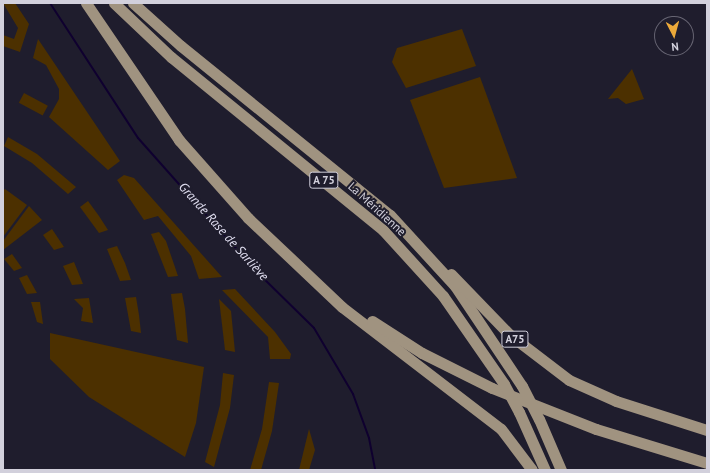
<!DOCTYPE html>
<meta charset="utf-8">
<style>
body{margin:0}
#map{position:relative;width:710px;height:473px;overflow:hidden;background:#1f1d2d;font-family:"PT Sans",sans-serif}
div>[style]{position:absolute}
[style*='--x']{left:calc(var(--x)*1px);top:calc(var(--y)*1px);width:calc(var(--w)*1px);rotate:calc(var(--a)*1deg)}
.green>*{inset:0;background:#4c3000;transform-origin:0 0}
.stream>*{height:2px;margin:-1px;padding:0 1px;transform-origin:1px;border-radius:1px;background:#0f002f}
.highway>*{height:11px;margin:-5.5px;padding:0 5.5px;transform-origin:5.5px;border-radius:5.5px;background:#a09380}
.highway-bridge>*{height:11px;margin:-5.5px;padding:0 5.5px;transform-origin:5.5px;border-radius:5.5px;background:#a09380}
span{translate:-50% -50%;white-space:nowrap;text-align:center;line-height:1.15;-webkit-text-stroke:4px #1f1d2d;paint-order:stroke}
.shield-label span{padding:1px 3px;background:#1f1d2d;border:1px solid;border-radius:3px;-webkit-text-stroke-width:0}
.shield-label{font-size:11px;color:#d2d0dc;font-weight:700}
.street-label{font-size:12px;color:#d2d0dc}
.water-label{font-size:13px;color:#e0def0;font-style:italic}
.frame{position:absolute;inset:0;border:4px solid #d2d0dc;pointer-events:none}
.north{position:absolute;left:654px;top:16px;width:40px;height:40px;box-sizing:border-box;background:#1f1d2d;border:1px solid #676573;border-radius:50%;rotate:174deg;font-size:11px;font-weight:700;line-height:16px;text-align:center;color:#d2d0dc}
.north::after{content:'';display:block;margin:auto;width:14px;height:18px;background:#eca93a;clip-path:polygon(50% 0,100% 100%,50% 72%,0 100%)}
</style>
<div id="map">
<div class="green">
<i style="clip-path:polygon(3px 3px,15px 3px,29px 24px,20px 52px,3px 46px,3px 35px,14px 39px,18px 28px)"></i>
<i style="clip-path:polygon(462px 29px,476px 66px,406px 88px,392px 62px,397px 48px)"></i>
<i style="clip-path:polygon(38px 39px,120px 161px,108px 170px,49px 117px,59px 99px,59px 89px,46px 65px,33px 58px)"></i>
<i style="clip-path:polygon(632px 69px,644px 99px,626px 104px,618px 98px,608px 99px)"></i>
<i style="clip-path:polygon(480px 77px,517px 178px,444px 188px,410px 100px)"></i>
<i style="left:24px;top:93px;width:27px;height:11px;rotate:28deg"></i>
<i style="clip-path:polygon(8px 137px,37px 154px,76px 187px,68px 194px,32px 163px,4px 146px)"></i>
<i style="clip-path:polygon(124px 175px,134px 178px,222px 277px,199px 279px,191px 256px,158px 216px,144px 220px,117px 180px)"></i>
<i style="clip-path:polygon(5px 189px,27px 205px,3px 237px,3px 191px)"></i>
<i style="clip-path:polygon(88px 201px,99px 216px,108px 230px,99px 233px,80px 207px)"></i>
<i style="clip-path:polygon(29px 206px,42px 220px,3px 250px,3px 241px)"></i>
<i style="clip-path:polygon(52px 229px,64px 247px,54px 250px,43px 235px)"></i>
<i style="clip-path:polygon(159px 232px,166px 241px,178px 276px,168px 277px,151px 234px)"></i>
<i style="clip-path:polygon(117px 246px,125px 263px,131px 280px,120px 281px,107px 249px)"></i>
<i style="clip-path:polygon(12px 254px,22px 268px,14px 271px,4px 259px)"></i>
<i style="clip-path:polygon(74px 262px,83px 284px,72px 285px,63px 266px)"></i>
<i style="clip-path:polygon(27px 275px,37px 293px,27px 294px,19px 278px)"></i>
<i style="clip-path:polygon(235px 289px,275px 332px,291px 354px,290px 359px,270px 359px,268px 337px,222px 290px)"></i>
<i style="clip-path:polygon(182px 293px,185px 309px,188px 343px,177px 340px,171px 294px)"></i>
<i style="clip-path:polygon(136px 297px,139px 315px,141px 333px,131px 331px,125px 298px)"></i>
<i style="clip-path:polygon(89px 298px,93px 323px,81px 321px,83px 308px,74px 299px)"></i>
<i style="clip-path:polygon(219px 299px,231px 311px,235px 352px,225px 350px)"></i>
<i style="clip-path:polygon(31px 302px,40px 302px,43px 324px,37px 322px)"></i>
<i style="clip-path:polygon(50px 333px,204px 367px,196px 423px,185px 457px,89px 397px,50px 359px)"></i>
<i style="clip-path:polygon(223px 373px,234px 375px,230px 408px,214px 467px,205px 462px,220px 405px)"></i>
<i style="clip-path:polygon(269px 382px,279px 383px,272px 431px,261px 470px,250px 470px,262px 429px)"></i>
<i style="clip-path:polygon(309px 429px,315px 450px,309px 470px,299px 470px)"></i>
</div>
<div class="stream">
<i style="--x:50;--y:3;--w:161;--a:56.9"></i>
<i style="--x:138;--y:138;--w:179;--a:48.4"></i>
<i style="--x:257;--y:272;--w:80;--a:44.5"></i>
<i style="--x:314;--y:328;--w:77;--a:59.4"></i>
<i style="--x:353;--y:394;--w:47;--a:70"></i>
<i style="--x:369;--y:438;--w:33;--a:79"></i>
</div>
<div class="highway">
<i style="--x:86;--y:3;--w:166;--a:55.8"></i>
<i style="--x:179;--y:140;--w:104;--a:48.5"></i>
<i style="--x:248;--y:218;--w:129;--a:43.4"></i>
<i style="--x:342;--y:307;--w:200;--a:37.5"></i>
<i style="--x:501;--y:429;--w:51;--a:52.9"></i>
<i style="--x:114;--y:3;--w:79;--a:43.5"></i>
<i style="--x:171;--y:57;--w:274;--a:39.2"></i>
<i style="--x:383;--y:230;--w:89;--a:47.7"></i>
<i style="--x:443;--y:296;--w:107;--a:55.3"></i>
<i style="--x:133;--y:3;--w:64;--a:41.9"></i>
<i style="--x:181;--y:46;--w:269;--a:39"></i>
<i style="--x:390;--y:215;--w:96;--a:47.5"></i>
<i style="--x:455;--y:286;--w:120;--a:56.2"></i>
<i style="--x:451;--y:274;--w:85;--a:46"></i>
<i style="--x:510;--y:335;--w:74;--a:37.3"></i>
<i style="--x:569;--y:380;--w:51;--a:24.1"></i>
<i style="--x:616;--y:401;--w:96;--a:17.7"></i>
<i style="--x:372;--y:321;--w:59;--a:32.6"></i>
<i style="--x:422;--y:353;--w:78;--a:26.6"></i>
<i style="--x:492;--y:388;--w:112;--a:21.5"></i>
<i style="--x:596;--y:429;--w:116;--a:17"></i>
<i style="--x:519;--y:412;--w:64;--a:65.9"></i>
<i style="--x:539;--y:419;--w:56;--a:66.7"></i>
</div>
<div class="highway-bridge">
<i style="--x:504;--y:384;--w:32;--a:62"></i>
<i style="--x:522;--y:386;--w:37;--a:63"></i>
</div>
<div class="shield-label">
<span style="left:324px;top:180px">A 75</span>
<span style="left:515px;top:339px">A75</span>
</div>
<div class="street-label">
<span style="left:377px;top:209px;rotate:42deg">La Méridienne</span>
</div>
<div class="water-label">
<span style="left:223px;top:232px;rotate:48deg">Grande Rase de Sarliève</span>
</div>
<div class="frame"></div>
<div class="north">N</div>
</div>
